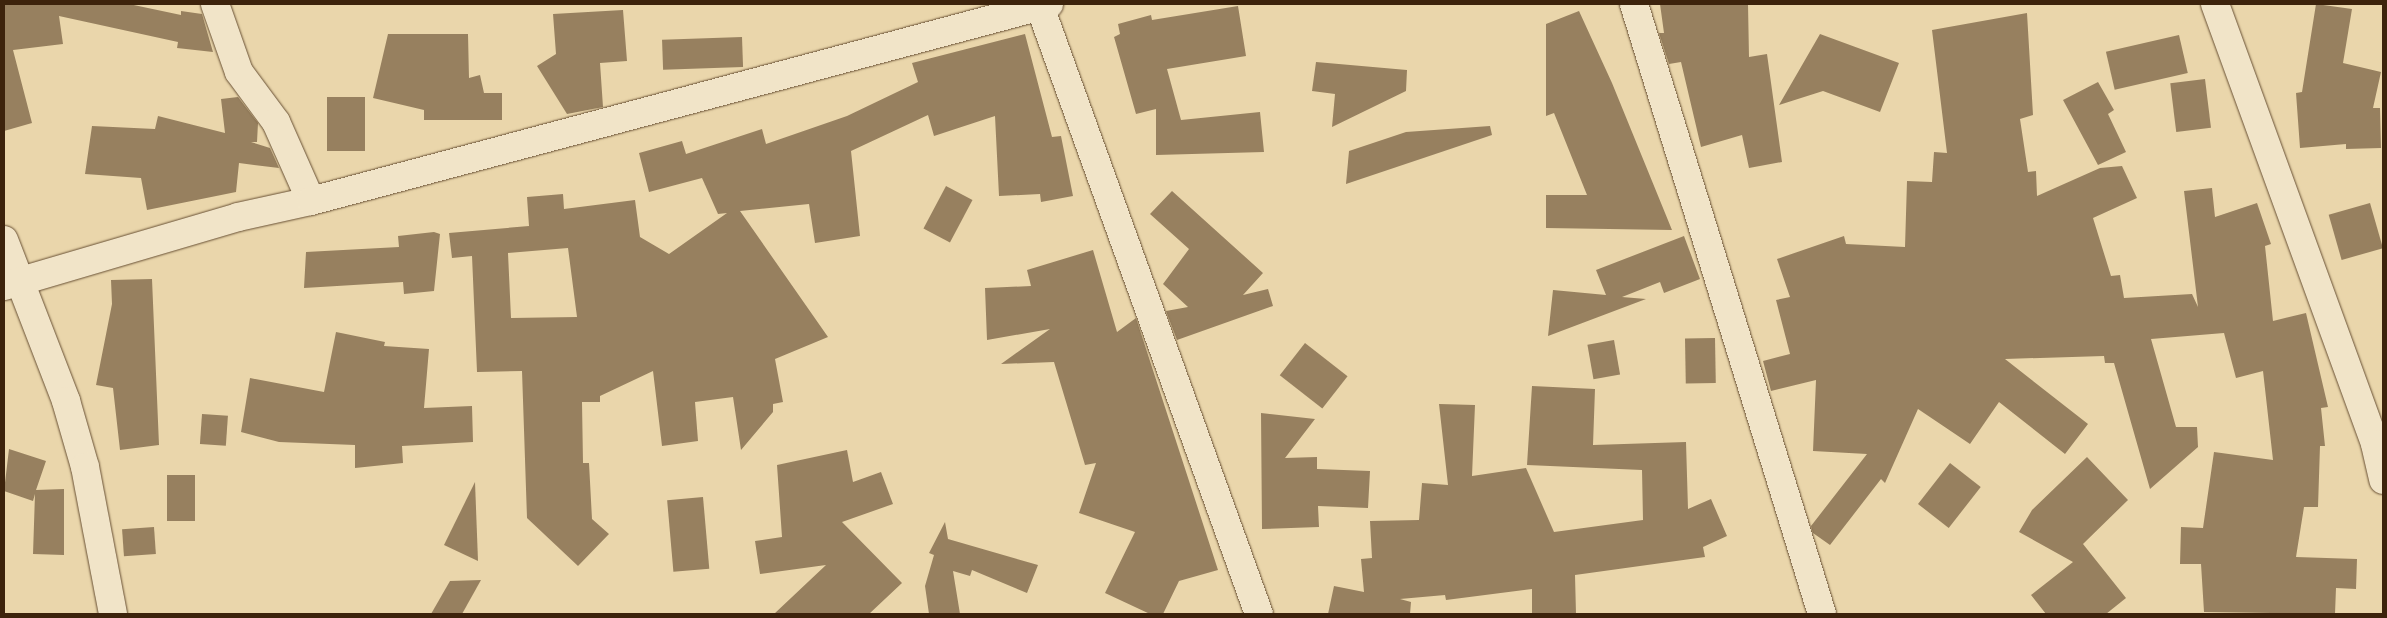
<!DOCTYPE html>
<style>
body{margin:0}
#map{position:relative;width:2387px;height:618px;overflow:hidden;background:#ead6ab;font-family:Vollkorn,serif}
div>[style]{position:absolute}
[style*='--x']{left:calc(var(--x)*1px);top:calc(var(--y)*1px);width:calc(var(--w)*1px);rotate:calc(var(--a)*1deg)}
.building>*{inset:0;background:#97805f;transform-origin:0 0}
.roads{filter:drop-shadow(0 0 1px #685034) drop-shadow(0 0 1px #685034)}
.minor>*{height:28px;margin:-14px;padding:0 14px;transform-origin:14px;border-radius:14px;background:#f1e4c8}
span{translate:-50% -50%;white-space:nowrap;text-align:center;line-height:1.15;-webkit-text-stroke:5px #f1e4c8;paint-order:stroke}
.frame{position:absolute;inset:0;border:5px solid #3d230c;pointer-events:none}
</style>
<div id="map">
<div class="building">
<i style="clip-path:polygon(4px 4px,129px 4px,181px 15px,181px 11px,202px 14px,213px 52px,177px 48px,178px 42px,59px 16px,63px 44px,13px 50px,32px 123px,4px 131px)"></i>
<i style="clip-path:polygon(1660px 4px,1748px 4px,1749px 57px,1767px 54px,1782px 162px,1749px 168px,1742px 135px,1701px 147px,1681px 62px,1669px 64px,1659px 33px,1664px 33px)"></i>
<i style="clip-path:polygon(2316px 4px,2352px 9px,2343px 63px,2381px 72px,2373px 108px,2380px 108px,2381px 148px,2346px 149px,2346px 144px,2300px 148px,2296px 93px,2302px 92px)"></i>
<i style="clip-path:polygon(1238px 6px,1246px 56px,1167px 69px,1181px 120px,1260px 112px,1264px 152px,1156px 155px,1156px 109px,1136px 114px,1114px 37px,1120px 34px,1118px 24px,1151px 15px,1152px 20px)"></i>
<i style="clip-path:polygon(623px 10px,627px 61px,600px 63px,603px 107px,567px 114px,537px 66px,556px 54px,553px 14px)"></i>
<i style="clip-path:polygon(1579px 11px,1612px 83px,1672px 230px,1546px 228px,1546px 195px,1587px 195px,1554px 113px,1546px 116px,1546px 24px)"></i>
<i style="clip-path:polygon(2027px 13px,2033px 115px,2020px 119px,2028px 172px,2036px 171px,2037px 196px,2100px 168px,2122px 166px,2137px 198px,2093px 218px,2111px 276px,2120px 275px,2124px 298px,2192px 294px,2198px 307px,2184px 191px,2212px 188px,2215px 217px,2257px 203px,2271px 244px,2265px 246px,2273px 321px,2306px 313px,2328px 407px,2321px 408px,2325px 446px,2320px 446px,2318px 507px,2304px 507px,2296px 557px,2357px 559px,2356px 589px,2336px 588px,2335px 614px,2204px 612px,2201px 564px,2180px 564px,2181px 527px,2203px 528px,2214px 452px,2273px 460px,2263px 371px,2236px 378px,2224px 333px,2151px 339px,2176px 427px,2197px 427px,2198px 447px,2150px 489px,2114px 363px,2105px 363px,2104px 356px,2005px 359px,2088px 424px,2065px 454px,1999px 402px,1970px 444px,1918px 409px,1885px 483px,1881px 479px,1830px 545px,1813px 533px,1811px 526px,1867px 454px,1813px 451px,1816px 380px,1771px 391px,1763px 361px,1790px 354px,1776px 300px,1790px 297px,1777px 259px,1844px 236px,1846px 244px,1905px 247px,1907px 181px,1932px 182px,1934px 152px,1947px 153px,1932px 30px)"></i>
<i style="clip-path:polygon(388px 34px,468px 34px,469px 78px,480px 75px,484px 93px,502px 93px,502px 120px,424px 120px,424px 110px,373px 98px)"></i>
<i style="clip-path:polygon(evenodd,1025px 34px,1052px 137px,1061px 136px,1073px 196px,1041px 202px,1040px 194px,999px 196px,995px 116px,934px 136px,928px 115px,851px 151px,860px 236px,815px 243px,809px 204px,740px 211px,828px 337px,775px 359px,783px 402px,773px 404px,773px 412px,741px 450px,733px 397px,695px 402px,698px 441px,662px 446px,653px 371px,600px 396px,600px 402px,582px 402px,583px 463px,589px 463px,592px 519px,609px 534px,578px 566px,527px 518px,522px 371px,477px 372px,472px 256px,452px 258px,449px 233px,529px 226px,527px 197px,563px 194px,564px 209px,635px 200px,640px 237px,669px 254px,727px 213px,718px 214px,702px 178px,649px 192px,639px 153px,682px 141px,686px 154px,762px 129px,766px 144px,847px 116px,918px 82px,912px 63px,1025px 34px,568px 248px,577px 317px,511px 318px,508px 253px,568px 248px)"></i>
<i style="clip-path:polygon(1820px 34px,1899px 63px,1880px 112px,1823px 91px,1779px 105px)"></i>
<i style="left:2179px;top:35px;width:39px;height:75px;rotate:77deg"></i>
<i style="left:742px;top:37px;width:30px;height:80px;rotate:88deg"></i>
<i style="clip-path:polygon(1316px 62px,1407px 70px,1406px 91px,1332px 127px,1335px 94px,1312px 91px)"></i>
<i style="left:2205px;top:79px;width:49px;height:35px;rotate:83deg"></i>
<i style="clip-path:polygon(2098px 82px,2114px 110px,2108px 114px,2126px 152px,2098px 165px,2063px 100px)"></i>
<i style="clip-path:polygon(238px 97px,258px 123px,257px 142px,251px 142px,270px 148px,279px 168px,239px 163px,236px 192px,147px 210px,141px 178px,85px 174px,92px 126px,155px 129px,158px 116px,225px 133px,221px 99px)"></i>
<i style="left:365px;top:97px;width:54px;height:38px;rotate:90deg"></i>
<i style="clip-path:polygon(1490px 126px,1492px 135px,1346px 184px,1349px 151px,1406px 132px)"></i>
<i style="left:946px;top:186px;width:30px;height:48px;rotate:28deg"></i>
<i style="clip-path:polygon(1172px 191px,1263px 273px,1243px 295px,1268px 289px,1273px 306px,1177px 340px,1166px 311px,1188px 307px,1163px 284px,1189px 249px,1150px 214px)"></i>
<i style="left:2370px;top:203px;width:47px;height:43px;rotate:74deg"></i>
<i style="clip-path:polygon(434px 232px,440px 234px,434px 291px,404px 294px,403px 282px,304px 288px,306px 252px,399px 247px,398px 236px)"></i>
<i style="clip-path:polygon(1684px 236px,1700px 279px,1664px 293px,1660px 282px,1622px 297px,1646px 299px,1548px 336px,1553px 290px,1606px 295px,1596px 270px)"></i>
<i style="clip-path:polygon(1093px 250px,1117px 332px,1136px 318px,1218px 570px,1179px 581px,1163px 614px,1150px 614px,1105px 593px,1135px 532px,1079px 513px,1096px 463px,1085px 465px,1054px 362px,1001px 364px,1050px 329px,987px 340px,985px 288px,1031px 286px,1027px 270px)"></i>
<i style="clip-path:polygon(152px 279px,159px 445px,120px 450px,113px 388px,96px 385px,112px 304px,111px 280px)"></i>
<i style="clip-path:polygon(336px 332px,385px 342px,384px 346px,429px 349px,424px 408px,472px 406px,473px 442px,402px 446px,403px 463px,355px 468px,355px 445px,279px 442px,241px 432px,250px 378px,324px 392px)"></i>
<i style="left:1715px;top:338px;width:45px;height:30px;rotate:89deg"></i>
<i style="left:1614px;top:340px;width:35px;height:27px;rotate:80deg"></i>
<i style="left:1305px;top:343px;width:54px;height:41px;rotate:38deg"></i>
<i style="clip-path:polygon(1532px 386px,1595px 389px,1593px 445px,1686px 442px,1688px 509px,1711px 499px,1727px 536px,1703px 547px,1705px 557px,1575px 575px,1576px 614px,1532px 614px,1532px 589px,1446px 600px,1445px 595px,1400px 599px,1411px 602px,1410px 614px,1328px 614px,1334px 586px,1364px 592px,1361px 559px,1372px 558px,1370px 521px,1419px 520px,1422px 483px,1448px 485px,1439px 404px,1475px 405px,1472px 476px,1526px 468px,1554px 532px,1643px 520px,1642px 470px,1527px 465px)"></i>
<i style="clip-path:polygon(1261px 413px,1315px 419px,1285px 458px,1317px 457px,1317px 469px,1370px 471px,1368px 508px,1318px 506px,1319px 527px,1262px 529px)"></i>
<i style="left:202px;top:414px;width:26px;height:30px;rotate:4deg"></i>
<i style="clip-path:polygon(9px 449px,46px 461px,36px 490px,64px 489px,64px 555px,33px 554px,35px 494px,33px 501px,4px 491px)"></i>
<i style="clip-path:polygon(847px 450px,853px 482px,881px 472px,893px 504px,842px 522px,902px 583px,869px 614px,774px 614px,826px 565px,760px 574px,755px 541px,782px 537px,777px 465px)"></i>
<i style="clip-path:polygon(2087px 457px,2128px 500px,2083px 544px,2126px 598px,2106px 614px,2046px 614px,2031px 595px,2073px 562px,2019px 532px,2032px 510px)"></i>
<i style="left:1950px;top:463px;width:39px;height:52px;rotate:38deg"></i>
<i style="left:167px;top:475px;width:28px;height:46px"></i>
<i style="clip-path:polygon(475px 482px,478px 561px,444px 545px)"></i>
<i style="left:703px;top:497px;width:72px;height:36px;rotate:85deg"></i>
<i style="clip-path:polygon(945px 522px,948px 539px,1038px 565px,1027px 593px,972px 570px,970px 576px,953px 571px,960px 614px,929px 614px,925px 586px,934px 555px,929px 553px)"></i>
<i style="left:154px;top:527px;width:27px;height:32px;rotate:86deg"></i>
<i style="clip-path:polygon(481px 580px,462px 614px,431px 614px,450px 581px)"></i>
</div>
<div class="roads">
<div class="minor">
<i style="--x:215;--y:4;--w:72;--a:70.6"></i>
<i style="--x:239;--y:72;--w:62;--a:53.5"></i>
<i style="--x:276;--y:122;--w:86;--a:66.1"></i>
<i style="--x:1039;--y:4;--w:648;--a:70.17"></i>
<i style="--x:1634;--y:4;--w:638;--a:72.87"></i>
<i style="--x:2215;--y:4;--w:468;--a:70"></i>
<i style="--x:2375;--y:444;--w:37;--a:77"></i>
<i style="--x:4;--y:240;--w:173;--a:68.9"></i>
<i style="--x:66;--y:401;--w:69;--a:73.9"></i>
<i style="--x:85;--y:467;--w:150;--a:79.2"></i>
<i style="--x:4;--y:286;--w:244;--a:-16.4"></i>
<i style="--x:238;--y:217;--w:75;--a:-12.4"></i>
<i style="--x:311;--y:201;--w:764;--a:-14.95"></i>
</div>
</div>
<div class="frame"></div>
</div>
